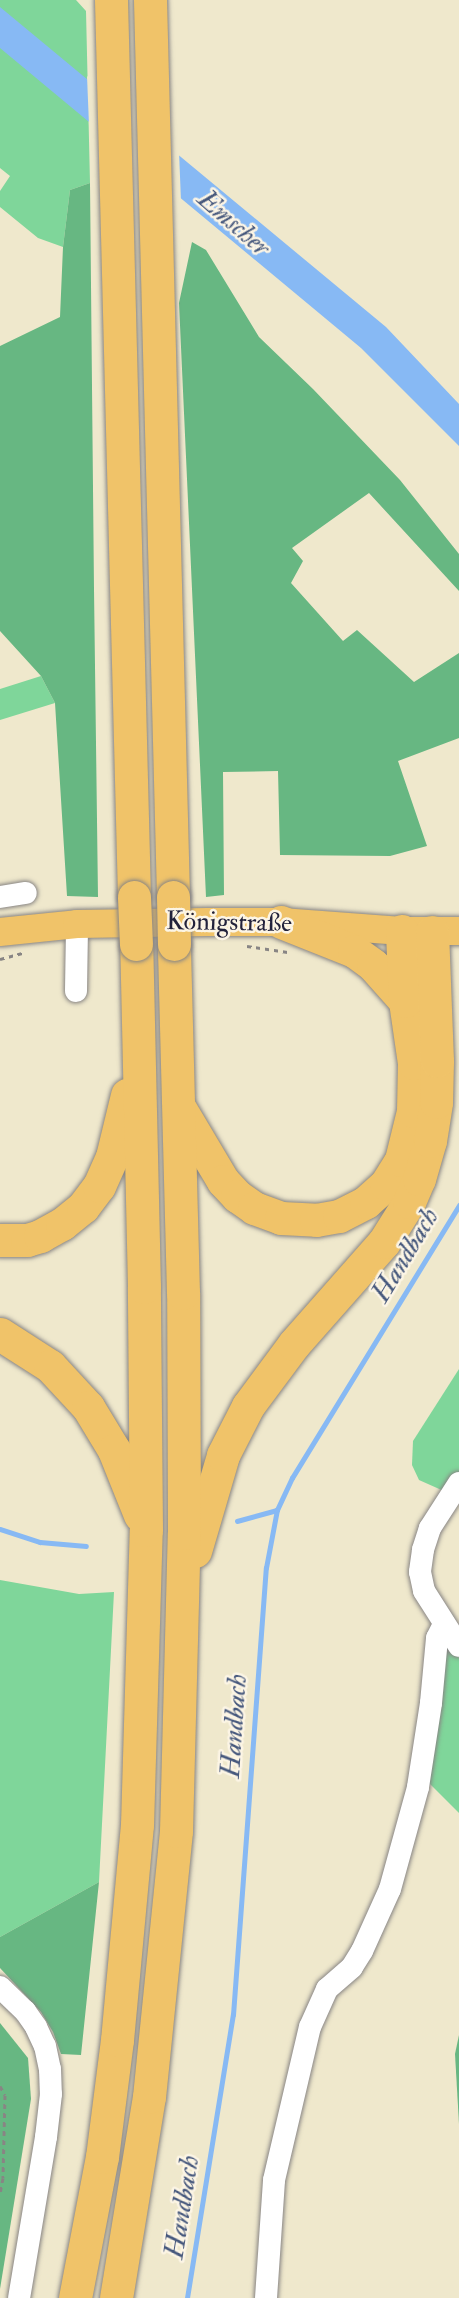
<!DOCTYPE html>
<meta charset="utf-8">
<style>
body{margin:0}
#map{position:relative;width:459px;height:2298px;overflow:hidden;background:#efe8cc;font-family:"IM FELL Double Pica",serif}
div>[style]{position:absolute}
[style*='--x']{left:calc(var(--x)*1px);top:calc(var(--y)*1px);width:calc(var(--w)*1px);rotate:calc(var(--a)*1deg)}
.green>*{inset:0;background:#7fd69a}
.forest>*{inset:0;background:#67b782}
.water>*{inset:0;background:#87b9f4}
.pier>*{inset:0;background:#efe8cc}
.stream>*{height:4.5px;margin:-2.25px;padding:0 2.25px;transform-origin:2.25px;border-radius:2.25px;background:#87b9f4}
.path>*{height:3px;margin-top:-1.5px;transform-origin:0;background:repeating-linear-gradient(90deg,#888584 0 4.5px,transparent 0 9px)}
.roads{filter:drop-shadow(0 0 2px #888584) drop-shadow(0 0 2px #888584)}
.minor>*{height:22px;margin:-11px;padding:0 11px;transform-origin:11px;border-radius:11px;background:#fff}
.major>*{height:28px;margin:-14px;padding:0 14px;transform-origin:14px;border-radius:14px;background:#f0c369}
.highway>*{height:33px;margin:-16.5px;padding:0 16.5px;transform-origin:16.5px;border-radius:16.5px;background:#f0c369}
.bridges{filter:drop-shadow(0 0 2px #888584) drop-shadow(0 0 2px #888584)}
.highway-bridge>*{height:33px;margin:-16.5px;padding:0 16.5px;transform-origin:16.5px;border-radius:16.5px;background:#f0c369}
span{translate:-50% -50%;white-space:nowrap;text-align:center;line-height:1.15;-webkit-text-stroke:5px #fcf5e5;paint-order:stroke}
.street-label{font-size:26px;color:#22223b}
.water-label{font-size:27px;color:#45577c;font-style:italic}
</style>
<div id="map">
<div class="green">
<i style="clip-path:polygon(0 0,76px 0,86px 11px,90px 183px,70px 190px,63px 247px,38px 238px,0 207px,0 191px,10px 176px,0 168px)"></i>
<i style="clip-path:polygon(41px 676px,55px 703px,0 720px,0 689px)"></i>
<i style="clip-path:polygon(459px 1369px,459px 1473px,446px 1492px,419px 1480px,412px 1465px,413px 1441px)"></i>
<i style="clip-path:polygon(0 1580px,79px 1594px,114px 1592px,99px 1882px,0 1937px)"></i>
<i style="clip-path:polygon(444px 1639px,459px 1658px,459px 1813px,429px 1783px)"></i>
</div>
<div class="forest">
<i style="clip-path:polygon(90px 183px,94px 589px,98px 897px,67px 896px,55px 703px,41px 676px,0 631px,0 346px,60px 317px,63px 247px,70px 190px)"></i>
<i style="clip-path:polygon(192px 242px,206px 250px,259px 337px,313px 389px,400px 480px,459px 554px,459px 591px,369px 493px,292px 548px,303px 561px,291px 583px,343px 641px,357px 630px,414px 682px,459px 653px,459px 738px,398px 761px,427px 846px,390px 856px,280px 855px,278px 771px,223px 772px,224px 895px,206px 897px,179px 303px)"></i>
<i style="clip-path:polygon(99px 1882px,81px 2055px,61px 2054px,53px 2032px,41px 2012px,0 1968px,0 1937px)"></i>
<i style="clip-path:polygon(0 2023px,28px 2058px,31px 2099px,0 2289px)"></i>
<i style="clip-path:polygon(459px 2035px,459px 2124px,455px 2054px)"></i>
</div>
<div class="water">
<i style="clip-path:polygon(0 7px,386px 327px,459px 404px,459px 446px,361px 348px,0 48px)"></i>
</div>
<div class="pier">
<i style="clip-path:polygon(87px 76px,179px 152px,181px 201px,89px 125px)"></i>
</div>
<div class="stream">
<i style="--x:237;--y:1521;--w:41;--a:-15.4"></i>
<i style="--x:0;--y:1529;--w:42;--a:18"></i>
<i style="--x:40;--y:1542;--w:46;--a:5"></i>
<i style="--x:187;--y:2298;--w:287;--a:-80.8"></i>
<i style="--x:233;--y:2015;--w:448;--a:-85.8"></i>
<i style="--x:266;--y:1568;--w:59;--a:-79.3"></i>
<i style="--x:277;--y:1510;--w:35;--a:-65"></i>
<i style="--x:292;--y:1478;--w:320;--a:-58.5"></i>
</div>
<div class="path">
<i style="--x:247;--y:946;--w:41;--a:8.3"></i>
<i style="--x:0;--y:959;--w:24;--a:-15"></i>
<i style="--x:0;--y:2086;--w:10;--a:61"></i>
<i style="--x:5;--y:2095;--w:83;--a:91.4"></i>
<i style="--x:3;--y:2178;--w:15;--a:101"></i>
</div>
<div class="roads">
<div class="minor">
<i style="--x:0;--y:897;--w:26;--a:-9"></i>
<i style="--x:76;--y:991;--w:67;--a:-89.1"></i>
<i style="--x:459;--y:1483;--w:54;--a:122.8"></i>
<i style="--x:430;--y:1528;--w:23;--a:108"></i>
<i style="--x:423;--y:1550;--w:22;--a:98"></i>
<i style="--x:420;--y:1572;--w:19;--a:78"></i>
<i style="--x:424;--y:1591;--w:65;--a:57.5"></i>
<i style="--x:0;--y:1987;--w:35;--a:44"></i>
<i style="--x:25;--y:2011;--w:19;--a:55"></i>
<i style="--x:36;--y:2027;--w:21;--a:65"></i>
<i style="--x:45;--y:2046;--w:24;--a:78"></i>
<i style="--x:50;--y:2069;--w:25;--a:88"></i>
<i style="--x:51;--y:2094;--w:43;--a:96.6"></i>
<i style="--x:46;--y:2137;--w:163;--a:99.5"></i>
<i style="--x:266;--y:2298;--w:118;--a:-86.1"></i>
<i style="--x:274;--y:2180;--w:157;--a:-76.8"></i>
<i style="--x:310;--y:2027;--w:42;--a:-65.9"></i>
<i style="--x:327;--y:1989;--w:33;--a:-41"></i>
<i style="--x:352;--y:1967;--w:19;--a:-58"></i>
<i style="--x:362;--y:1951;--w:68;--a:-65.7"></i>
<i style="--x:390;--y:1889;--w:106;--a:-74.6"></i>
<i style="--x:418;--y:1787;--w:85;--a:-81.2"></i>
<i style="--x:431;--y:1703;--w:65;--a:-84.7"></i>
<i style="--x:437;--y:1638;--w:16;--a:-63"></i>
</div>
<div class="major">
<i style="--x:0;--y:932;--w:77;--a:-5.9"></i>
<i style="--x:77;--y:924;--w:131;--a:-0.9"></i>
<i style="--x:208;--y:922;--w:73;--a:0"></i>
<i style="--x:281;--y:922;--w:121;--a:4.3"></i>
<i style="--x:402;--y:931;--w:57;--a:0"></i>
</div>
<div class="highway">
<i style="--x:111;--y:0;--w:897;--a:88.53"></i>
<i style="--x:150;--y:0;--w:897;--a:88.53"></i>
<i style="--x:281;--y:922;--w:79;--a:21.7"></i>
<i style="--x:354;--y:951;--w:24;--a:36"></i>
<i style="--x:373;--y:965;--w:48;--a:48.4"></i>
<i style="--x:179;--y:1107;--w:86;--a:59.3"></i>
<i style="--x:223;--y:1181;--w:21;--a:47"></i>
<i style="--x:237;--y:1196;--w:21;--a:35"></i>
<i style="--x:254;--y:1208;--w:29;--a:20"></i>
<i style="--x:281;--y:1218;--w:35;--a:3"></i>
<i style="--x:316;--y:1220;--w:23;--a:-10"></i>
<i style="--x:339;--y:1216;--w:30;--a:-27"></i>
<i style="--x:366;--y:1202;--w:27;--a:-42"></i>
<i style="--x:386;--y:1184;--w:28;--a:-58"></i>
<i style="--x:401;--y:1160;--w:50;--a:-76.2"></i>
<i style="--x:413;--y:1111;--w:48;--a:-88.8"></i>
<i style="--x:414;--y:1063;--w:63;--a:-98.3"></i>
<i style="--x:405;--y:1001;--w:70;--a:-92.5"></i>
<i style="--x:0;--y:1240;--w:27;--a:0"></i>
<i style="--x:27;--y:1240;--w:14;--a:-17"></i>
<i style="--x:40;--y:1236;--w:25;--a:-29"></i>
<i style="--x:62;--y:1224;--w:27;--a:-39"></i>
<i style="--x:83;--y:1207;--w:26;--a:-53"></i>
<i style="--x:99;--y:1186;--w:32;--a:-66"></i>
<i style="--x:112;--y:1157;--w:64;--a:-76.4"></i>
<i style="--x:0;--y:1334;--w:59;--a:32.6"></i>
<i style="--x:50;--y:1366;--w:56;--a:47.2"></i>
<i style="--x:88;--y:1407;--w:50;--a:58.8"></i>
<i style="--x:114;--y:1450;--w:70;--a:68.2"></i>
<i style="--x:195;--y:1551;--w:100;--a:-73.7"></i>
<i style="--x:223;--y:1455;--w:55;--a:-63"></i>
<i style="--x:248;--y:1406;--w:77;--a:-53.4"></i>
<i style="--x:294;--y:1344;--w:136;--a:-48.6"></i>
<i style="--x:384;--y:1242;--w:47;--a:-58"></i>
<i style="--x:409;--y:1202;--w:25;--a:-67"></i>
<i style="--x:419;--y:1179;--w:40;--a:-74"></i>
<i style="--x:430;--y:1141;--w:39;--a:-81"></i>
<i style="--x:436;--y:1102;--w:41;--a:-88.6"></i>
<i style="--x:437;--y:1061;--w:129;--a:-92.2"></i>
<i style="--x:75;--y:2298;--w:144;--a:-79.2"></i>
<i style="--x:102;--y:2157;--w:118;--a:-82.7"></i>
<i style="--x:117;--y:2040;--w:216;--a:-84.7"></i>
<i style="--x:137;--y:1825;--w:295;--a:-88.3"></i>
<i style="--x:146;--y:1530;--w:243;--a:-90.5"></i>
<i style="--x:144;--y:1287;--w:343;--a:-91.3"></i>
<i style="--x:116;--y:2298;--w:204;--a:-80.7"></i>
<i style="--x:149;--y:2097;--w:267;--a:-84.2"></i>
<i style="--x:176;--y:1831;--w:298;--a:-88.5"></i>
<i style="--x:184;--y:1533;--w:240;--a:-90.2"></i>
<i style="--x:183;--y:1293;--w:349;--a:-91.5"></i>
</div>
</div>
<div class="bridges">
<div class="highway-bridge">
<i style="--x:134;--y:897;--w:47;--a:87.6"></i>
<i style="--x:173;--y:897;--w:47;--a:88.8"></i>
</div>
</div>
<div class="street-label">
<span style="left:229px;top:923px;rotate:1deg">Königstraße</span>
</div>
<div class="water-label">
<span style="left:234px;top:223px;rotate:41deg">Emscher</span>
<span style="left:405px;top:1255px;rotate:-59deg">Handbach</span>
<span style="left:234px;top:1726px;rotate:-86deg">Handbach</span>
<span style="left:182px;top:2207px;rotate:-81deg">Handbach</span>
</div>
</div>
